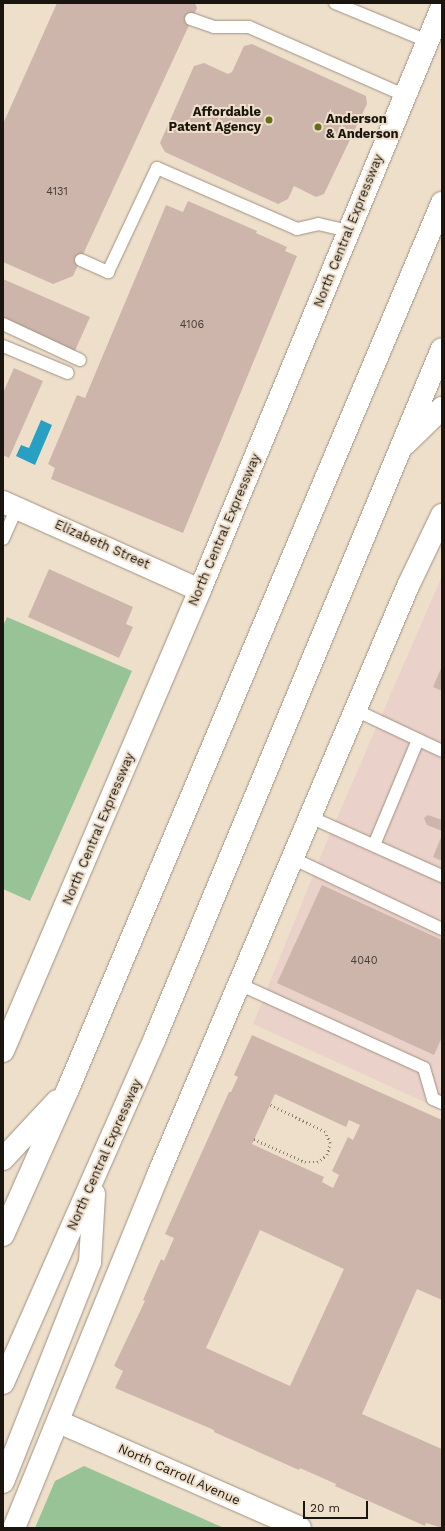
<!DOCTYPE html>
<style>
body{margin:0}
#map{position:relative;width:445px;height:1531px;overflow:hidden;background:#eedfcb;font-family:"Work Sans",sans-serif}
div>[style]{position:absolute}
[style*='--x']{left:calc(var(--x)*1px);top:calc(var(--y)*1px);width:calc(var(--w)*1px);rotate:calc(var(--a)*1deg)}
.commercial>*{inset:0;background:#ead1ca}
.green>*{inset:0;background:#97c397}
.water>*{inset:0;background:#28a0c3}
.building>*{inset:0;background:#cdb5ac}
.path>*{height:2.5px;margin-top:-1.25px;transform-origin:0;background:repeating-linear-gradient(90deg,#8b8173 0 1px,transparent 0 4px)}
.roads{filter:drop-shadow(0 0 1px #a09280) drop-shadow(0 0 1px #a09280)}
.service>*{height:12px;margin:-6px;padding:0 6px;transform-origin:6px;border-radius:6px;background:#fff}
.minor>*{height:22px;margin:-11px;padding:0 11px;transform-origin:11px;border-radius:11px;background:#fff}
.tertiary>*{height:22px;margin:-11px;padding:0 11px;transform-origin:11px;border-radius:11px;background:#fff}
.secondary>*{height:22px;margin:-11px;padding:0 11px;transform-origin:11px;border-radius:11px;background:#fff}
.motorway>*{height:22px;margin:-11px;padding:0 11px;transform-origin:11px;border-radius:11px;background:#fff}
.dots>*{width:11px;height:11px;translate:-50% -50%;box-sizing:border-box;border:2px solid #eedfcb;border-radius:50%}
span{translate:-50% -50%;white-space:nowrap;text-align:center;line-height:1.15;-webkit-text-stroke:4px #eedfcb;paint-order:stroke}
.number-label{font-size:11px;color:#473d36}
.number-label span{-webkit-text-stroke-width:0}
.poi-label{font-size:13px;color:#1a150e;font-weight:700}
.right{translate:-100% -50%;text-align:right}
.left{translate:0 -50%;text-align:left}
.street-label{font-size:13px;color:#1a150e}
.frame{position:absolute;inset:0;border:4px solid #1a150e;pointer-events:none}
.scale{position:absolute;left:303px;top:1501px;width:65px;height:18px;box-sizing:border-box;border:2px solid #1a150e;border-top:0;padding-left:5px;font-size:12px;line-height:14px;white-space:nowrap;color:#1a150e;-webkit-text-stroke:3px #eedfcb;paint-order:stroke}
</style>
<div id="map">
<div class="commercial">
<i style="clip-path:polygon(442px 576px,442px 1110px,253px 1024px,327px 841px)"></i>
</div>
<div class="green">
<i style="clip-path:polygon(7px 617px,132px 671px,30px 901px,3px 889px,3px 626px)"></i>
<i style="clip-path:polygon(84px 1466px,224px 1528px,35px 1528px,55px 1481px)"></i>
</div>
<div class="water">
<i style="clip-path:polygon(41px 420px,52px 425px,35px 465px,16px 456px,21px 445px,29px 448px)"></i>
</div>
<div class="building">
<i style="clip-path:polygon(57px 3px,195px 3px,197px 8px,73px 276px,53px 284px,3px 262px,3px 124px)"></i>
<i style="clip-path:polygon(252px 44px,366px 96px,367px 104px,324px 194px,316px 197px,294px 186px,288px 199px,278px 204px,165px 152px,160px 143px,194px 66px,204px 63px,228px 74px,232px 72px,244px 46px)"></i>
<i style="clip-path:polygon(188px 201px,257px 231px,256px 233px,287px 247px,285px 251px,297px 256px,183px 533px,51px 479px,55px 468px,48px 464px,77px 395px,85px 398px,166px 205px,183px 212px)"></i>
<i style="clip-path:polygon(3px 279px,90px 317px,74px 353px,3px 320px)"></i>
<i style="clip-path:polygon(14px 368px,43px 381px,9px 458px,3px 455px,3px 393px)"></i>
<i style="clip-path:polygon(49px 569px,133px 607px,126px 624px,133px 627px,119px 658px,28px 617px)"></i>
<i style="clip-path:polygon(442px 666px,442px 691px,433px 687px)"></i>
<i style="clip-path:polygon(428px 815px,442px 820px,442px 831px,427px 825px,424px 818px)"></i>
<i style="clip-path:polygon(442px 835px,442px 861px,433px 857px)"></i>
<i style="clip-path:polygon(322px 885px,442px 940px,442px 1037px,434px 1055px,277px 983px)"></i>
<i style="clip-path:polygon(evenodd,252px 1035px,442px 1120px,442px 1300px,417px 1289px,362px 1414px,442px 1449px,442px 1528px,426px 1523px,425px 1526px,335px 1486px,336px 1484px,300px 1468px,299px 1470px,214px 1432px,214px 1430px,115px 1388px,123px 1371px,114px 1366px,145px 1301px,143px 1300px,161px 1259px,164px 1261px,174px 1238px,165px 1234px,229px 1092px,231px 1092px,238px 1077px,234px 1075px,252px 1035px,275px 1094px,346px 1127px,349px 1120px,360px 1125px,353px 1140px,348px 1137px,332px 1171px,339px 1175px,333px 1188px,322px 1182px,324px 1177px,252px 1144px,275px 1094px,252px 1035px,260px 1230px,344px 1269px,290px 1386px,206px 1348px,260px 1230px)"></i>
</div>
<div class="path">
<i style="--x:254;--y:1139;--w:56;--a:24.3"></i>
<i style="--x:305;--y:1162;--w:12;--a:0"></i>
<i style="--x:317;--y:1162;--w:12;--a:-35"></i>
<i style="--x:327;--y:1155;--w:12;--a:-76"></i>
<i style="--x:330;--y:1143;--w:12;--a:-114"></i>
<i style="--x:325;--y:1132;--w:61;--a:-153.9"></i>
</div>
<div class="roads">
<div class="service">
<i style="--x:335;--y:3;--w:100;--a:22.4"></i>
<i style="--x:191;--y:19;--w:24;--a:19"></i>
<i style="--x:214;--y:27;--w:35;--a:0"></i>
<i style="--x:249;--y:27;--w:169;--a:23.7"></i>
<i style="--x:81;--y:260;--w:30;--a:24"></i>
<i style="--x:108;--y:272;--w:115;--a:-64.8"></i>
<i style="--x:157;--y:168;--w:153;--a:23.5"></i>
<i style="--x:297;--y:229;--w:22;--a:-13"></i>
<i style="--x:318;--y:224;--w:32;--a:13"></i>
<i style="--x:3;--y:324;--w:85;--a:25.1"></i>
<i style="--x:3;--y:346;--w:70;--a:22.6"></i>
<i style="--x:3;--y:539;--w:34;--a:-66"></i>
<i style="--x:355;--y:710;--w:96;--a:25.2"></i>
<i style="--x:310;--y:817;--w:145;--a:24.1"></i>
<i style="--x:374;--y:845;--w:114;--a:-67.3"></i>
<i style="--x:294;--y:859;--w:164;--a:25.3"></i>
<i style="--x:239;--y:984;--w:203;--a:24.4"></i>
<i style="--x:424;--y:1068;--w:32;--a:74"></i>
<i style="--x:433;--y:1099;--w:10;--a:24"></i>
</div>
<div class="minor">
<i style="--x:3;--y:502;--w:216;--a:24.1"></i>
</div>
<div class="tertiary">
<i style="--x:59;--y:1422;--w:263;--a:23.7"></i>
</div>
<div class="secondary">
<i style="--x:3;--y:1051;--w:501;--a:-66.86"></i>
<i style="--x:200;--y:590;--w:631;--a:-67.46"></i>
<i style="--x:14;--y:1528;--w:381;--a:-67.8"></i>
<i style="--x:158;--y:1175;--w:640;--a:-67"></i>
<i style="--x:408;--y:586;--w:79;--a:-64.4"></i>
</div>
<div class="motorway">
<i style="--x:405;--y:444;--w:52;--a:-44.2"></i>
<i style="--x:3;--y:1159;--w:79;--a:-47"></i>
<i style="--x:3;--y:1235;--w:160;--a:-66"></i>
<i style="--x:68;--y:1089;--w:962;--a:-67.11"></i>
<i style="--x:3;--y:1383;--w:377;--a:-66.2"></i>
<i style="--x:155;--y:1038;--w:746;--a:-67.39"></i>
<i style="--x:3;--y:1482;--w:237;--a:-68.4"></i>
<i style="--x:90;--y:1262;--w:68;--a:-86.6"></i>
</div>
</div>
<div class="dots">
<i style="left:269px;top:120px;background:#626d16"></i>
<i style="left:318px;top:127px;background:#626d16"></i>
</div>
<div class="number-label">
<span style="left:57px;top:192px">4131</span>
<span style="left:192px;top:325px">4106</span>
<span style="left:364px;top:961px">4040</span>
</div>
<div class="poi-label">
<span class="right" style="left:261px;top:120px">Affordable<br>Patent Agency</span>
<span class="left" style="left:326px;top:127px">Anderson<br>&amp; Anderson</span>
</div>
<div class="street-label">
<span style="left:349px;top:231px;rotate:-68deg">North Central Expressway</span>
<span style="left:225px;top:530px;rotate:-67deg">North Central Expressway</span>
<span style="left:102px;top:545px;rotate:24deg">Elizabeth Street</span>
<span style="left:99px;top:829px;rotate:-67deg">North Central Expressway</span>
<span style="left:105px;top:1155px;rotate:-66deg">North Central Expressway</span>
<span style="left:179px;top:1475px;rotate:24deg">North Carroll Avenue</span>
</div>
<div class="frame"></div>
<div class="scale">20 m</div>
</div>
